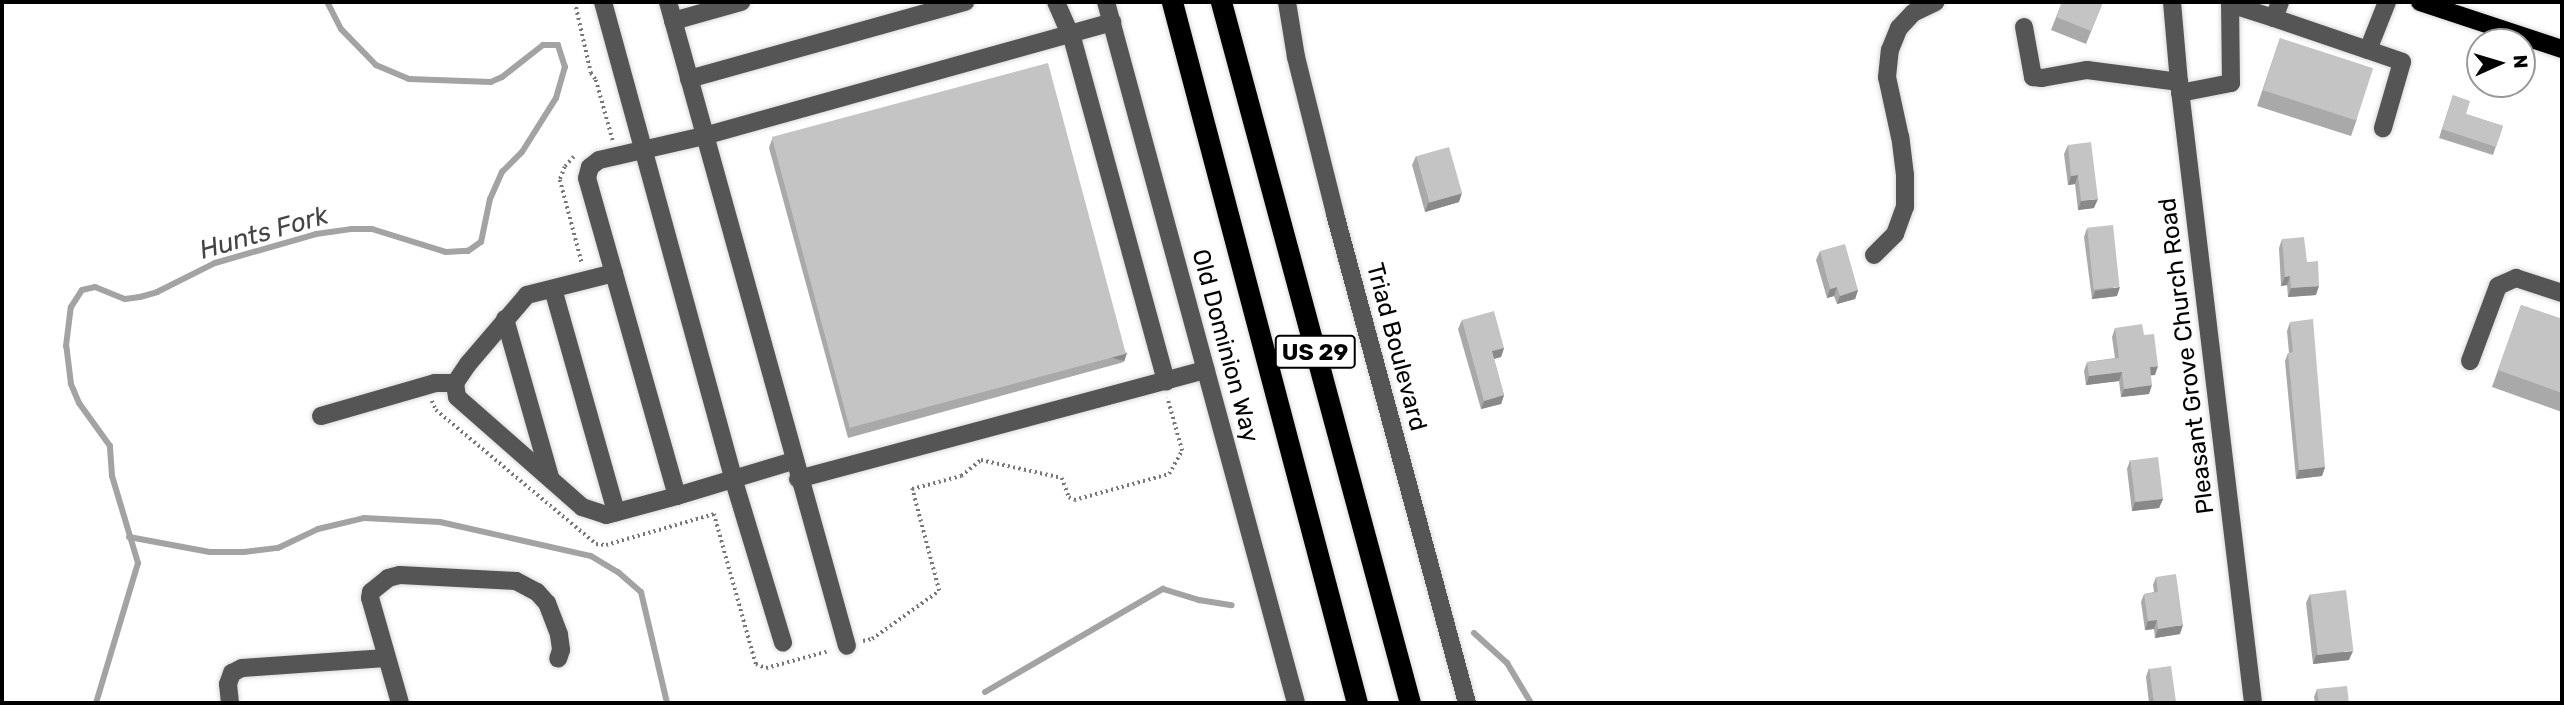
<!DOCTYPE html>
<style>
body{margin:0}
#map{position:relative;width:2564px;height:705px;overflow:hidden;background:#fff;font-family:Rubik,sans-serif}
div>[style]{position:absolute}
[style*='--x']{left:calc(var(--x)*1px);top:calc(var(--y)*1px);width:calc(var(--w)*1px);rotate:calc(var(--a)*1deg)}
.stream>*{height:6px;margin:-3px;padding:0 3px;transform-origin:3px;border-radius:3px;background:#a3a3a3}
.path>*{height:3.5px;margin-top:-1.75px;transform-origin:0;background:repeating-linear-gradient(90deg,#777 0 2px,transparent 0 5.5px)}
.roads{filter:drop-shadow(0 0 2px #dbdbdb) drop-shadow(0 0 2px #dbdbdb)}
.minor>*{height:18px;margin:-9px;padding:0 9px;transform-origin:9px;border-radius:9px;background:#555}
.major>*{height:18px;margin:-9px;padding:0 9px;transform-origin:9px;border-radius:9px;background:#000}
.highway>*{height:21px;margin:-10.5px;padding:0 10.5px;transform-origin:10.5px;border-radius:10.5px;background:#000}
.wall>*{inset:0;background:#a9a9a9}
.shaded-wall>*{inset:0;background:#898989;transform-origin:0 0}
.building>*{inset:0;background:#c4c4c4;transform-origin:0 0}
span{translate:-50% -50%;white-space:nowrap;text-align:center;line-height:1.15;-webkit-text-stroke:5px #fff;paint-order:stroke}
.shield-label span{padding:2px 5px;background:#fff;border:2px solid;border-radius:5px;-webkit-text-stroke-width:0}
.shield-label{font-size:23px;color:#000;font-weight:700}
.street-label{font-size:24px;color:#000}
.water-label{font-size:26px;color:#444;font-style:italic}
.frame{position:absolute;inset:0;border:4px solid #000;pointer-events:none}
.north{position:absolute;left:2466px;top:28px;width:70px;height:70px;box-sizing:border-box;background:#fff;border:2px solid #999;border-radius:50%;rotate:86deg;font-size:19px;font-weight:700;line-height:28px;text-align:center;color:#000}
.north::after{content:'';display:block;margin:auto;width:24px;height:32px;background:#000;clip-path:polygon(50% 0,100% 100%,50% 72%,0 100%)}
</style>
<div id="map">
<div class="stream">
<i style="--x:129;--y:537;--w:82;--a:10.5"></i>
<i style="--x:210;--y:552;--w:34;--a:0"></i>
<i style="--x:244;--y:552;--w:34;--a:-7"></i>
<i style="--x:278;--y:548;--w:44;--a:-25.4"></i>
<i style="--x:318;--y:529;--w:47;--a:-13.4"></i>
<i style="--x:364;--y:518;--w:76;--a:3"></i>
<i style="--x:440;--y:522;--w:155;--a:12.7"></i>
<i style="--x:591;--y:556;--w:31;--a:31"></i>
<i style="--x:618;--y:572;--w:30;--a:41"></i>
<i style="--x:641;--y:592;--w:114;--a:76.8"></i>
<i style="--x:1474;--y:633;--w:45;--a:42.3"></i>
<i style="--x:1507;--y:663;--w:47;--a:59"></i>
<i style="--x:985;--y:692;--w:206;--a:-30.1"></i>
<i style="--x:1163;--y:589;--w:38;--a:17"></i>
<i style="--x:1199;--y:600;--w:33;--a:9"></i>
<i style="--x:96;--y:703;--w:146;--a:-73.3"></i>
<i style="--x:138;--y:563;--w:91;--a:-106.6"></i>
<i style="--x:112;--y:476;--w:30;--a:-94"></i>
<i style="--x:110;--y:446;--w:53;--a:-125.8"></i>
<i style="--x:79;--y:403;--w:21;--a:-113"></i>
<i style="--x:71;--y:384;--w:38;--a:-97"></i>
<i style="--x:66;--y:346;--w:39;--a:-83"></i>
<i style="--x:71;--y:307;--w:20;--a:-57"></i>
<i style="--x:82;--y:290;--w:13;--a:-13"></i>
<i style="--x:95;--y:287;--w:32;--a:22"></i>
<i style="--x:125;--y:299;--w:15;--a:-8"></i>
<i style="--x:140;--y:297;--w:18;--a:-16"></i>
<i style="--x:157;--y:292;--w:65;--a:-26.6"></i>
<i style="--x:215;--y:263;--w:105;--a:-16"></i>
<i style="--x:316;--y:234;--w:35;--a:-8"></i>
<i style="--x:351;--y:229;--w:21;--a:0"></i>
<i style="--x:372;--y:229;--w:77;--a:17.3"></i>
<i style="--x:446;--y:252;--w:22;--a:-3"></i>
<i style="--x:468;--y:251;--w:16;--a:-35"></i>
<i style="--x:481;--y:242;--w:44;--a:-78.2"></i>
<i style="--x:490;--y:199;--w:30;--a:-66"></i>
<i style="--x:502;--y:172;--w:28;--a:-45"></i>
<i style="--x:522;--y:152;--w:64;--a:-57.8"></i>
<i style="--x:556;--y:98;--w:32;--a:-74"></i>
<i style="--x:565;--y:67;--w:23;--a:-108"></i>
<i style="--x:558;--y:45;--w:15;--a:180"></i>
<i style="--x:543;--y:45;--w:52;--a:142"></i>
<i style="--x:502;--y:77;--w:12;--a:156"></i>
<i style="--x:491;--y:82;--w:82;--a:-177.9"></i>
<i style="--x:409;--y:79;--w:36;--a:-157"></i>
<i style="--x:376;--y:65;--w:50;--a:-134.2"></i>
<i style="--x:341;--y:29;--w:30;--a:-117"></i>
</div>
<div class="path">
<i style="--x:575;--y:2;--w:73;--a:77.3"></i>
<i style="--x:591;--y:73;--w:9;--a:54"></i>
<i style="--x:596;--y:80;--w:63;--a:74.4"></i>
<i style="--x:574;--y:157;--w:13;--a:132"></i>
<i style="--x:565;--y:167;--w:14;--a:111"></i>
<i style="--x:560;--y:180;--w:86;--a:75.2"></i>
<i style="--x:432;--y:401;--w:10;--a:66"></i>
<i style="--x:436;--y:410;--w:209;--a:39.9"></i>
<i style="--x:596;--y:544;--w:10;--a:6"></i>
<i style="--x:606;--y:545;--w:112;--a:-16"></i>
<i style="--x:714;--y:514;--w:156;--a:74.4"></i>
<i style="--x:756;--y:664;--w:11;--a:22"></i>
<i style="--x:766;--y:668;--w:65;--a:-15.1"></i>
<i style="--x:863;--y:641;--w:9;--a:-13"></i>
<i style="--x:872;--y:639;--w:82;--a:-35.6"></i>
<i style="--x:939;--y:591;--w:106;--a:-104.8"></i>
<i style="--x:912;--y:489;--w:51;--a:-14.9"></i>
<i style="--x:961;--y:476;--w:26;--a:-39"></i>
<i style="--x:981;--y:460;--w:83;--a:12.5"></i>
<i style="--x:1062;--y:478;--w:20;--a:70"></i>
<i style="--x:1069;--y:497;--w:6;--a:31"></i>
<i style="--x:1074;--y:500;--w:98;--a:-15.3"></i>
<i style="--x:1169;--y:474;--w:26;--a:-61"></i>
<i style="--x:1182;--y:451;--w:55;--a:-105.8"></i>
</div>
<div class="roads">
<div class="minor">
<i style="--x:603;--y:2;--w:493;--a:74.7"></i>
<i style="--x:733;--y:478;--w:172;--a:73.1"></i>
<i style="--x:668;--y:2;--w:668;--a:74.47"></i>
<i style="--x:1056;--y:2;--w:43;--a:66.4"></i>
<i style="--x:1073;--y:41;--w:353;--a:74.7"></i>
<i style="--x:1106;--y:2;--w:726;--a:74.83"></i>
<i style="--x:1287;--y:2;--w:56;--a:80.7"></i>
<i style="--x:1296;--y:57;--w:162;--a:76"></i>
<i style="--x:1335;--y:214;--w:507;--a:74.89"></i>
<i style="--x:2172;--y:2;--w:80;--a:85"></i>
<i style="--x:2179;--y:82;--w:625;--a:83.2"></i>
<i style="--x:2274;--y:18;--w:99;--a:18.8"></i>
<i style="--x:2368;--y:50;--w:52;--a:-68.4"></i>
<i style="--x:673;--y:21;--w:71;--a:-15.6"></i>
<i style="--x:2024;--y:27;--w:51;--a:79.8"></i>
<i style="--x:2033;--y:77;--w:9;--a:6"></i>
<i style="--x:2042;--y:78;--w:46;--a:-10.1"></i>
<i style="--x:2087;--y:70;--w:93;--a:7.4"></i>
<i style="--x:2368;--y:50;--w:36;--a:19"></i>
<i style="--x:2402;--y:62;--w:69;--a:106.1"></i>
<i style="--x:689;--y:79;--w:287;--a:-15.6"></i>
<i style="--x:2180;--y:93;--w:52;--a:-11.1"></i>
<i style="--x:2231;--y:83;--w:79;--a:-90.7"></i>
<i style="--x:2230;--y:4;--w:46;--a:17.7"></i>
<i style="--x:2274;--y:18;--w:17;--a:-69"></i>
<i style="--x:1874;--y:255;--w:30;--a:-45"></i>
<i style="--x:1895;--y:234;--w:29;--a:-70"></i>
<i style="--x:1905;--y:207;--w:32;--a:-90"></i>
<i style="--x:1905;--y:175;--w:38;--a:-97"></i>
<i style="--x:1900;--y:137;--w:61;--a:-102.2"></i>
<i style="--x:1887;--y:77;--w:27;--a:-84"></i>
<i style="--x:1890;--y:50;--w:24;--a:-68"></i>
<i style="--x:1899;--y:28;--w:21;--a:-47"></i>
<i style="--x:1913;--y:13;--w:25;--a:-26"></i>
<i style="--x:614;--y:273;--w:90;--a:165.8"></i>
<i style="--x:527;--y:295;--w:91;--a:130.5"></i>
<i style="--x:468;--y:364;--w:23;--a:124"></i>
<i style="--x:455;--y:383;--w:14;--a:82"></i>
<i style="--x:457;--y:397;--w:167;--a:41.3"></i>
<i style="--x:582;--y:507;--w:25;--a:18"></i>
<i style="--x:606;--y:515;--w:73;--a:-15"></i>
<i style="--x:553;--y:289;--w:232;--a:74.2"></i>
<i style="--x:505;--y:319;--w:164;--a:74.1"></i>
<i style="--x:2470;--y:361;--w:80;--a:-69.5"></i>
<i style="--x:2498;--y:286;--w:20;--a:-24"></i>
<i style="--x:2516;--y:278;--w:48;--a:18.1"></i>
<i style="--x:321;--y:416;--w:119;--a:-16.1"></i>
<i style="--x:435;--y:383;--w:20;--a:0"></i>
<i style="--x:793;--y:461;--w:121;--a:163.2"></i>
<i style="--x:677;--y:496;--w:330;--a:-105.8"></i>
<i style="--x:587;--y:178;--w:11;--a:-75"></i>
<i style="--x:590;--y:167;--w:11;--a:-38"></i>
<i style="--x:599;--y:160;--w:108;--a:-12.9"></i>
<i style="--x:704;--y:136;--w:424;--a:-15.6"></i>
<i style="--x:798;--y:479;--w:422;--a:-15"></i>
<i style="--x:230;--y:703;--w:19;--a:-96"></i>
<i style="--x:228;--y:684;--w:12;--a:-70"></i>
<i style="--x:232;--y:673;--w:11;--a:-27"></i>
<i style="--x:242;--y:668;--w:144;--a:-4"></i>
<i style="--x:400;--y:703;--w:109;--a:-105.9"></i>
<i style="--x:370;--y:598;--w:6;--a:-81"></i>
<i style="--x:371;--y:592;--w:22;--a:-39"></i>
<i style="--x:388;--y:578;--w:12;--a:-14"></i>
<i style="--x:400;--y:575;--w:116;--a:3"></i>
<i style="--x:516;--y:581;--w:24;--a:28"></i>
<i style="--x:537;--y:592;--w:15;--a:48"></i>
<i style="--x:547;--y:603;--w:34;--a:69"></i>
<i style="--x:559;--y:635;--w:15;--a:82"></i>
<i style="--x:561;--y:650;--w:9;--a:108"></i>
</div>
<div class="major">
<i style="--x:2420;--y:2;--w:150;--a:18.3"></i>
</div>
<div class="highway">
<i style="--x:1172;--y:2;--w:725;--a:75.22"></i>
<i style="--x:1221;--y:2;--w:726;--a:74.91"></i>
</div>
</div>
<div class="wall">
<i style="clip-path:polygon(2062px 2px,2103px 2px,2086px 44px,2051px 30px)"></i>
<i style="clip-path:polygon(2280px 38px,2357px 119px,2351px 136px,2257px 106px)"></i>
<i style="clip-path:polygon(2453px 95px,2466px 114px,2503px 126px,2493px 155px,2439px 138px)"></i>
<i style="clip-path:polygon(772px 139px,1124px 362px,848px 438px,769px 148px)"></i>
<i style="clip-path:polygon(2068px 145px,2094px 208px,2078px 210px,2075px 184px,2068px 185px,2064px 154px)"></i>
<i style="clip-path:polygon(1416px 156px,1459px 202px,1425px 212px,1412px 165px)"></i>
<i style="clip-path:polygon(2087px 228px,2117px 296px,2092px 299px,2084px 237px)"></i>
<i style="clip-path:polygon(2282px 239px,2307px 262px,2316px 295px,2288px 297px,2287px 285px,2281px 286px,2279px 248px)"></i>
<i style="clip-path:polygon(1820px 251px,1858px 290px,1855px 299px,1837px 304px,1834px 296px,1827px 298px,1816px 260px)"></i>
<i style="clip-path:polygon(2521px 305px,2562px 319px,2562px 412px,2492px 387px)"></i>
<i style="clip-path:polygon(1462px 320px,1504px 348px,1501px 357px,1494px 359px,1504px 395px,1501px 404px,1481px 409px,1458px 329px)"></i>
<i style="clip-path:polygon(2290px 322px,2325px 467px,2322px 476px,2296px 479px,2285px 361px,2288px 353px,2289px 353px,2287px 331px)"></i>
<i style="clip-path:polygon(2115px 328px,2144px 335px,2155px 375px,2151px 375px,2149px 394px,2121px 397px,2119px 381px,2086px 385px,2084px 371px,2087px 362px,2115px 358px,2112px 337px)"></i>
<i style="clip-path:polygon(2130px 460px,2163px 499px,2159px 508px,2132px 511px,2127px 469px)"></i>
<i style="clip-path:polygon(2156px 577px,2180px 634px,2155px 638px,2154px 629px,2145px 630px,2141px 602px,2144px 594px,2154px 592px,2153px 585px)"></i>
<i style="clip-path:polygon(2310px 594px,2349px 660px,2313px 664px,2306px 603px)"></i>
<i style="clip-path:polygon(2149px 668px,2176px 703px,2149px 703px,2146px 677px)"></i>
<i style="clip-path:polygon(2317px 689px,2349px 703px,2315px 703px,2314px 697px)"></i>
</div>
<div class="shaded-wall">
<i style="clip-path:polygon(2078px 175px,2075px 184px,2068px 185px,2071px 176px)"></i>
<i style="clip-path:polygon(1462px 193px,1459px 202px,1425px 212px,1428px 203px)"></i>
<i style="clip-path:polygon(2098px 199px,2094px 208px,2078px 210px,2081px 201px)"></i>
<i style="clip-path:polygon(2290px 276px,2287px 285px,2281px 286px,2285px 277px)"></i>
<i style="clip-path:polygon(2319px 286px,2316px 295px,2288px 297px,2291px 288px)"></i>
<i style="clip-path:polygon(1837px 287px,1834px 296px,1827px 298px,1830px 289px)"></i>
<i style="clip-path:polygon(2120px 287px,2117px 296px,2092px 299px,2095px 291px)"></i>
<i style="clip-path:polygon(1858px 290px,1855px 299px,1837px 304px,1840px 296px)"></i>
<i style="clip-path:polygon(1504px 348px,1501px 357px,1489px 360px,1492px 351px)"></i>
<i style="left:1127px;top:353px;width:9px;height:286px;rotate:108deg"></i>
<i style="clip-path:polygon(2158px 366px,2155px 375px,2146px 376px,2150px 367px)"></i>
<i style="clip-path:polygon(2122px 372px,2119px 381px,2086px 385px,2089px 376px)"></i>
<i style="clip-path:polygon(2152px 385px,2149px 394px,2121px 397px,2124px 389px)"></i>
<i style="clip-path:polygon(1504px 395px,1501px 404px,1481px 409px,1484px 401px)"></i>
<i style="clip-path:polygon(2325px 467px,2322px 476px,2296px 479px,2299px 470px)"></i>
<i style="clip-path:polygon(2163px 499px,2159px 508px,2132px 511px,2135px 502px)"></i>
<i style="clip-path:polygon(2157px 620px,2154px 629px,2145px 630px,2148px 621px)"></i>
<i style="clip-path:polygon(2183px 625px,2180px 634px,2155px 638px,2158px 629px)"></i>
<i style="clip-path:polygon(2353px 651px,2349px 660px,2313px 664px,2316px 655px)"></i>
</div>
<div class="building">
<i style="clip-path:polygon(2062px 2px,2103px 2px,2091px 31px,2056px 17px)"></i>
<i style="left:2280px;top:38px;width:98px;height:55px;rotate:18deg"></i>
<i style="left:1048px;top:63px;width:301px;height:286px;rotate:75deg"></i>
<i style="clip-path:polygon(2453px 95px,2470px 101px,2466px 114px,2503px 126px,2496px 147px,2442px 129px)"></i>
<i style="clip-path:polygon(2091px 142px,2098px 199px,2081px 201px,2078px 175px,2071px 176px,2068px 145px)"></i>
<i style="left:1449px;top:147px;width:48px;height:34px;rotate:74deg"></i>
<i style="left:2113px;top:225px;width:62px;height:26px;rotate:84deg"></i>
<i style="clip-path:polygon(2304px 237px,2307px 262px,2318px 261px,2319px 286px,2291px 288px,2290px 276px,2285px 277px,2282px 239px)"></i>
<i style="clip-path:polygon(1845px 244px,1858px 290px,1840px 296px,1837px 287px,1830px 289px,1820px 251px)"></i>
<i style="clip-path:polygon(2521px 305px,2562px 319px,2562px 393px,2498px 370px)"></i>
<i style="clip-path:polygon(1494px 311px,1504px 348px,1492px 351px,1504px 395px,1484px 401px,1462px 320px)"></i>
<i style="clip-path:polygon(2313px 319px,2325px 467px,2299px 470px,2288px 353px,2293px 352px,2290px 322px)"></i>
<i style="clip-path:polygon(2142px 324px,2144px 335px,2154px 334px,2158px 366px,2150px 367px,2152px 385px,2124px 389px,2122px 372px,2089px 376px,2087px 362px,2119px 358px,2115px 328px)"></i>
<i style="left:2158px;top:457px;width:42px;height:28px;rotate:83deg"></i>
<i style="clip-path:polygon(2176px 574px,2183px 625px,2158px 629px,2157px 620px,2148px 621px,2144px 594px,2158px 592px,2156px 577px)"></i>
<i style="left:2346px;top:590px;width:61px;height:36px;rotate:83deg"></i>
<i style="left:2171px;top:666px;width:37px;height:22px;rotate:82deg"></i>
<i style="clip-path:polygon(2347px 686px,2349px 703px,2319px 703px,2317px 689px)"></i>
</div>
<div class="shield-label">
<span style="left:1315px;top:352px">US 29</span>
</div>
<div class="street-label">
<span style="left:1225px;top:346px;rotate:75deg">Old Dominion Way</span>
<span style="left:1396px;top:347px;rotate:75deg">Triad Boulevard</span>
<span style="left:2187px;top:356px;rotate:-97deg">Pleasant Grove Church Road</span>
</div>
<div class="water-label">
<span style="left:264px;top:233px;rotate:-16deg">Hunts Fork</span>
</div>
<div class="frame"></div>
<div class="north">N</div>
</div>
